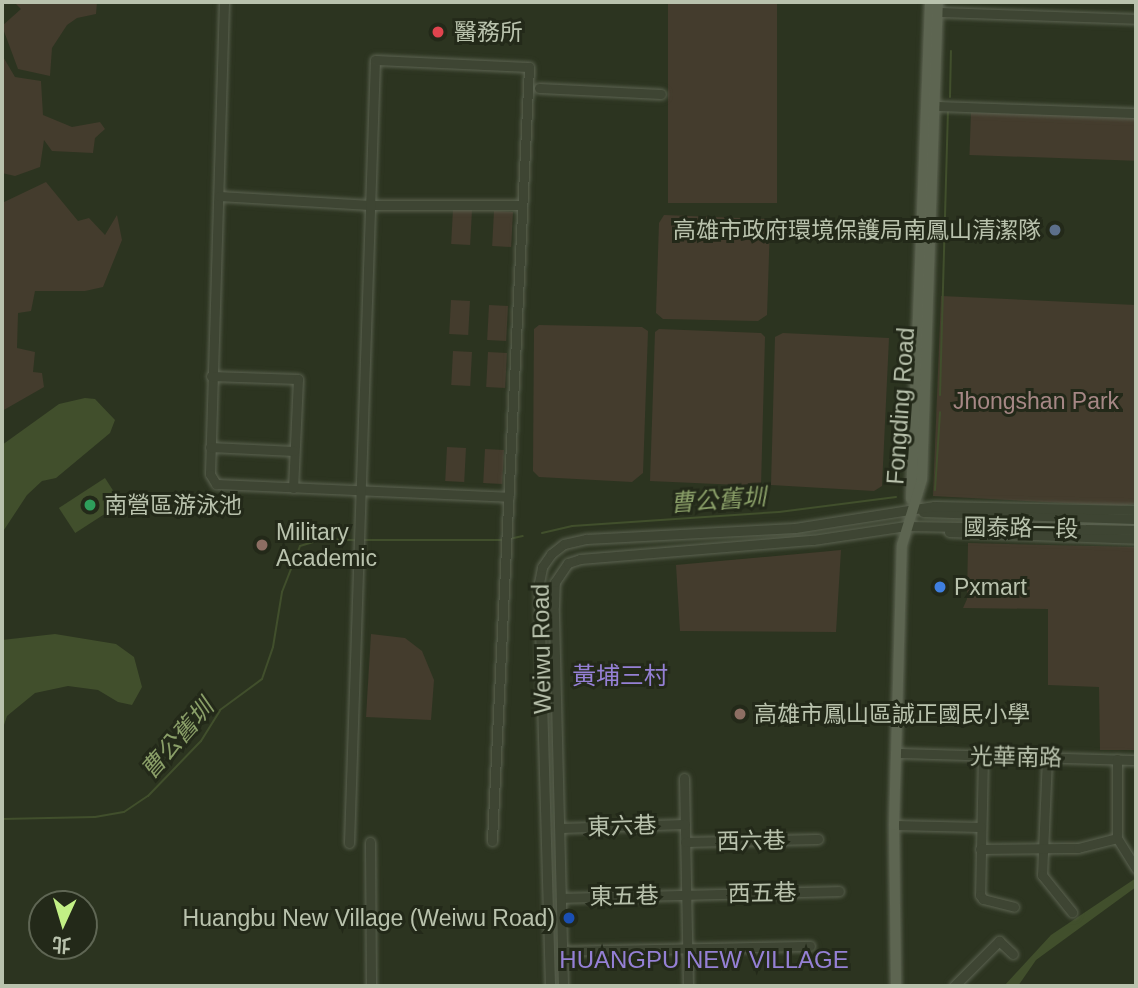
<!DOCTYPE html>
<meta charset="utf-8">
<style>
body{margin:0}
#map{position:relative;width:1138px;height:988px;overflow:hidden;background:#2c3420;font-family:Helvetica,"Noto Sans TC",sans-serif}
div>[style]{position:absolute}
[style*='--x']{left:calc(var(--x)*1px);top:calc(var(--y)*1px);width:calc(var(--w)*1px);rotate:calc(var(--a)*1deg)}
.green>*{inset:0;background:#443c2d;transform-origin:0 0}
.water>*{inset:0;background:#414f2c;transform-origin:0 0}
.stream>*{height:2px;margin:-1px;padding:0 1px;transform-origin:1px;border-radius:1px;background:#414f2c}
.roads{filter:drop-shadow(0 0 2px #5c6351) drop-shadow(0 0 2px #5c6351)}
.minor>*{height:9px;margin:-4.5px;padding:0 4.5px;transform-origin:4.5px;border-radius:4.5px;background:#3e4533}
.major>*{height:10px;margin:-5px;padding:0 5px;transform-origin:5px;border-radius:5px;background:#5d6551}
.dots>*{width:19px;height:19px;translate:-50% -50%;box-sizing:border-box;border:4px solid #232919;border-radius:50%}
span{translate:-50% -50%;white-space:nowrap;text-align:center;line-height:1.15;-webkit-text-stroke:6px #232919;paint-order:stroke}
.poi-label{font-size:23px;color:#b9c2ad}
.left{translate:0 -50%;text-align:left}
.right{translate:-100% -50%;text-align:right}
.park-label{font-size:23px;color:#a68785}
.street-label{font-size:23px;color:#b9c2ad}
.water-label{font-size:24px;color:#8a9f68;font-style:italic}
.neighbourhood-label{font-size:24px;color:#9580d5}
.frame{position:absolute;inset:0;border:4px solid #b9c2ad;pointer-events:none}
.north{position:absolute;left:28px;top:890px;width:70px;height:70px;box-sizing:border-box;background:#232919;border:2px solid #5f6654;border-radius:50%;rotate:184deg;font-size:19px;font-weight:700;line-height:28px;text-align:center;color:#b9c2ad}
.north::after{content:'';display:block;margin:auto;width:24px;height:32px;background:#c2ef85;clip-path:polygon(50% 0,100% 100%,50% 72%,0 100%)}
</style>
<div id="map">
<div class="green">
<i style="clip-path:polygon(14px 2px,97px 2px,96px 14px,77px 18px,67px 25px,52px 48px,50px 76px,18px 69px,2px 26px,21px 9px)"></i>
<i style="left:668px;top:2px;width:109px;height:201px"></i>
<i style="clip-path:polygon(2px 55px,15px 77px,41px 81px,43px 115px,72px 127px,100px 122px,105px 129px,95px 138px,93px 153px,52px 151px,44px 140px,40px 167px,15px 176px,2px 173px)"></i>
<i style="left:971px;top:112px;width:165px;height:43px;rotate:2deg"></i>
<i style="clip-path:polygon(46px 182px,78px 221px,89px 218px,105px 235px,117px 215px,122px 240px,103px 287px,85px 291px,35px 291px,31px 311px,18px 313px,17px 348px,35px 352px,33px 372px,42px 373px,44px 387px,2px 411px,2px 203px)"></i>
<i style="left:453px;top:209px;width:19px;height:35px;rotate:3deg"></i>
<i style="left:494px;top:211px;width:19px;height:35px;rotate:3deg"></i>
<i style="clip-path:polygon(664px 215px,766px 219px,770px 225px,767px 315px,758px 321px,663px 319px,656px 313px,659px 223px)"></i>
<i style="clip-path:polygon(941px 296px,1136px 305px,1135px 504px,1121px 506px,933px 496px)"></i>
<i style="left:451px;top:300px;width:19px;height:34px;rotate:3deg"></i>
<i style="left:489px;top:305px;width:19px;height:35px;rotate:3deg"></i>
<i style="clip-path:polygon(539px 325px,642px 327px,648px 331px,643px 473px,632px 482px,539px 477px,533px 471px,534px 329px)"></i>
<i style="clip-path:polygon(659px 329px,761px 333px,765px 337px,761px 486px,650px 481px,655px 332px)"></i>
<i style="clip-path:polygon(783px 333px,889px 338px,882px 486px,874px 491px,771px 485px,775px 337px)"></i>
<i style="left:453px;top:351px;width:19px;height:34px;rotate:3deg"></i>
<i style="left:488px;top:352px;width:19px;height:35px;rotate:3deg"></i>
<i style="left:447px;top:447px;width:19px;height:34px;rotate:3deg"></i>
<i style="left:485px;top:449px;width:19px;height:34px;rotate:3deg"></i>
<i style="clip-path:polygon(968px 543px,1136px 547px,1136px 750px,1100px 750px,1099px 687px,1048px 685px,1048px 609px,963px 608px,967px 599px)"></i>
<i style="clip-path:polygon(841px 550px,836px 632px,680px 631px,676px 565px)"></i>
<i style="clip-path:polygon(371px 634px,405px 638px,422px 651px,434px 680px,431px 720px,366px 717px)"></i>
</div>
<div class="water">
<i style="clip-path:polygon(85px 398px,95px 399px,115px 420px,110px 433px,56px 478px,42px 481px,27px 495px,2px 533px,2px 445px,59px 404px)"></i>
<i style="left:105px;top:478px;width:30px;height:55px;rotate:57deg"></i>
<i style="clip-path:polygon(55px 634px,116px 644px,134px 657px,142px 687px,132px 705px,118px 702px,98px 690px,68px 686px,35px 693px,7px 716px,2px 731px,2px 640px)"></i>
<i style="clip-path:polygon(1136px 878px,1136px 887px,1036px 960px,1018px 986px,1004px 986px,1051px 935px)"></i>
</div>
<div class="stream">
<i style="--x:950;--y:97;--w:46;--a:-88.8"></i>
<i style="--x:940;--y:395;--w:283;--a:-88.4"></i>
<i style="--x:935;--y:490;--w:78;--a:-86.3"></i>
<i style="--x:542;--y:533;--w:31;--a:-13"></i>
<i style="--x:572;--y:526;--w:207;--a:-3.9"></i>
<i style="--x:779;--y:512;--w:118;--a:-7.3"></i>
<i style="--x:509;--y:539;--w:14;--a:-12"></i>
<i style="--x:363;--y:540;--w:141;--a:0"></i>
<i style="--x:2;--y:819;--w:93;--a:-1.2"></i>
<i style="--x:95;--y:817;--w:29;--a:-10"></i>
<i style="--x:124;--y:812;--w:29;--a:-34"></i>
<i style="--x:148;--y:796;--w:76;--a:-46.1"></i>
<i style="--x:201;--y:741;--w:36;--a:-58"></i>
<i style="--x:220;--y:710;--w:52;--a:-36.4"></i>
<i style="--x:262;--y:679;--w:34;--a:-71"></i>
<i style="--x:273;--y:647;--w:56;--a:-80.7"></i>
<i style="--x:282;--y:592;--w:49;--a:-68.6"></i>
<i style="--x:300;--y:546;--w:24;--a:-17"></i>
<i style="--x:323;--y:539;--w:34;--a:2"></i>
</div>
<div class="roads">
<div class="minor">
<i style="--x:224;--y:2;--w:472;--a:91.7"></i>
<i style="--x:210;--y:474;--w:12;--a:59"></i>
<i style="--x:216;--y:484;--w:293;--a:2.5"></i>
<i style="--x:938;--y:12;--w:198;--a:2"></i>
<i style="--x:539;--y:88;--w:122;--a:2.8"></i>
<i style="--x:935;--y:106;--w:201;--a:2"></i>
<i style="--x:219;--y:196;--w:151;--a:3.4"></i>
<i style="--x:370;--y:205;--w:152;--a:0"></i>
<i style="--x:211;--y:376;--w:87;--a:2"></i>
<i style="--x:298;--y:379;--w:109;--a:92.6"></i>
<i style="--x:210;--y:447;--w:84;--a:2.7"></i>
<i style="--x:923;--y:512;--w:213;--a:1.9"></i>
<i style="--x:949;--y:532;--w:187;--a:2.1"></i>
<i style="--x:896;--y:753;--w:240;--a:1.7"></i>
<i style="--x:983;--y:756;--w:139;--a:91.2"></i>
<i style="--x:980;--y:895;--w:5;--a:53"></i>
<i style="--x:983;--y:899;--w:32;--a:14"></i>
<i style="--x:1047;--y:757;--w:118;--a:92.4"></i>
<i style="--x:1042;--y:875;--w:48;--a:51"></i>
<i style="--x:684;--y:778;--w:208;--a:88.9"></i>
<i style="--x:894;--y:825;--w:87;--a:1.3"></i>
<i style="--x:560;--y:828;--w:125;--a:-1.8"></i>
<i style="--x:1117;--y:838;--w:79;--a:-90"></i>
<i style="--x:370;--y:842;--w:144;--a:89.6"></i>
<i style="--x:685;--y:842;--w:133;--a:-1.3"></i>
<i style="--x:349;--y:843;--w:783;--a:-88.1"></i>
<i style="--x:375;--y:60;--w:154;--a:2.6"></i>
<i style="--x:529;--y:67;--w:775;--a:92.74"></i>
<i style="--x:980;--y:849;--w:98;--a:-0.6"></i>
<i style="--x:1078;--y:848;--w:40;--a:-14.4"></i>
<i style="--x:1117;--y:838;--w:36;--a:58"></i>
<i style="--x:561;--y:898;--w:278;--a:-1.4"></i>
<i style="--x:562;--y:951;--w:248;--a:-1.2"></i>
<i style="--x:550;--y:986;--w:403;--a:-91.6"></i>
<i style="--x:539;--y:583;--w:16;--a:-79"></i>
<i style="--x:542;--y:567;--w:16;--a:-55"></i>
<i style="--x:551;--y:554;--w:16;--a:-38"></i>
<i style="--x:564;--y:544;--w:23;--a:-13"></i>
<i style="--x:586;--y:539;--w:209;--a:-3"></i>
<i style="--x:795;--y:528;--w:141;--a:-9"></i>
<i style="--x:934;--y:506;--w:202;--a:1.1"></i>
<i style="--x:563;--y:986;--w:381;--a:-91.4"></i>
<i style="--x:554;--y:605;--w:23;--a:-88"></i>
<i style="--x:555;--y:582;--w:23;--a:-56"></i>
<i style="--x:568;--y:563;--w:13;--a:-18"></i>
<i style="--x:580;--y:559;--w:234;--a:-4.7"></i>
<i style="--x:813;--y:540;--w:94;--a:-8.6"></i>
<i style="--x:906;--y:526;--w:230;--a:1"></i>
<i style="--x:954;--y:986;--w:64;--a:-45"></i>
<i style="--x:999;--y:941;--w:19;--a:43"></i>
</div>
<div class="major">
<i style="--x:911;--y:499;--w:497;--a:-87.8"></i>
<i style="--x:896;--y:986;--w:161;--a:-90.7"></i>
<i style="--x:894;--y:825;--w:280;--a:-88.4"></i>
<i style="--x:902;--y:545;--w:69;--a:-73.1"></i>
<i style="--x:922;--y:479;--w:477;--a:-88.1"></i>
</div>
</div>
<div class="dots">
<i style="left:438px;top:32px;background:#e0444e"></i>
<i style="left:1055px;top:230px;background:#5c6f8a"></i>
<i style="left:90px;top:505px;background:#2e9e5b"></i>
<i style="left:262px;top:545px;background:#8d6e63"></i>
<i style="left:940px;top:587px;background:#3f7fe0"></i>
<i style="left:740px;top:714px;background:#8d6e63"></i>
<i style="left:569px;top:918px;background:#1a4fb4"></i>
</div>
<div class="poi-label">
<span class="left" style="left:454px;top:32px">醫務所</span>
<span class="right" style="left:1041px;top:230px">高雄市政府環境保護局南鳳山清潔隊</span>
<span class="left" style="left:104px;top:505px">南營區游泳池</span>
<span class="left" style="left:276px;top:545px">Military<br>Academic</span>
<span class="left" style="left:954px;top:587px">Pxmart</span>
<span class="left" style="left:754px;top:714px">高雄市鳳山區誠正國民小學</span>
<span class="right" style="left:555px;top:918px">Huangbu New Village (Weiwu Road)</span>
</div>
<div class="park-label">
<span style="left:1036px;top:401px">Jhongshan Park</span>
</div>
<div class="street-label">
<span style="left:901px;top:406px;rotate:-86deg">Fongding Road</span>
<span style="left:1021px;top:528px;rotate:1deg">國泰路一段</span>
<span style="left:542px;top:649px;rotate:-91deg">Weiwu Road</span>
<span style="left:1016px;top:757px;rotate:1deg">光華南路</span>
<span style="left:622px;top:826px;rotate:-2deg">東六巷</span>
<span style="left:751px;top:841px;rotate:-1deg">西六巷</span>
<span style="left:762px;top:893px;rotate:-1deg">西五巷</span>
<span style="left:624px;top:896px;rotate:-1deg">東五巷</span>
</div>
<div class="water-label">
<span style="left:718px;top:500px;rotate:-4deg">曹公舊圳</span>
<span style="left:177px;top:739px;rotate:-49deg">曹公舊圳</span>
</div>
<div class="neighbourhood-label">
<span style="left:620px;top:676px">黃埔三村</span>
<span style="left:704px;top:960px">HUANGPU NEW VILLAGE</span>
</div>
<div class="frame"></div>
<div class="north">北</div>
</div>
